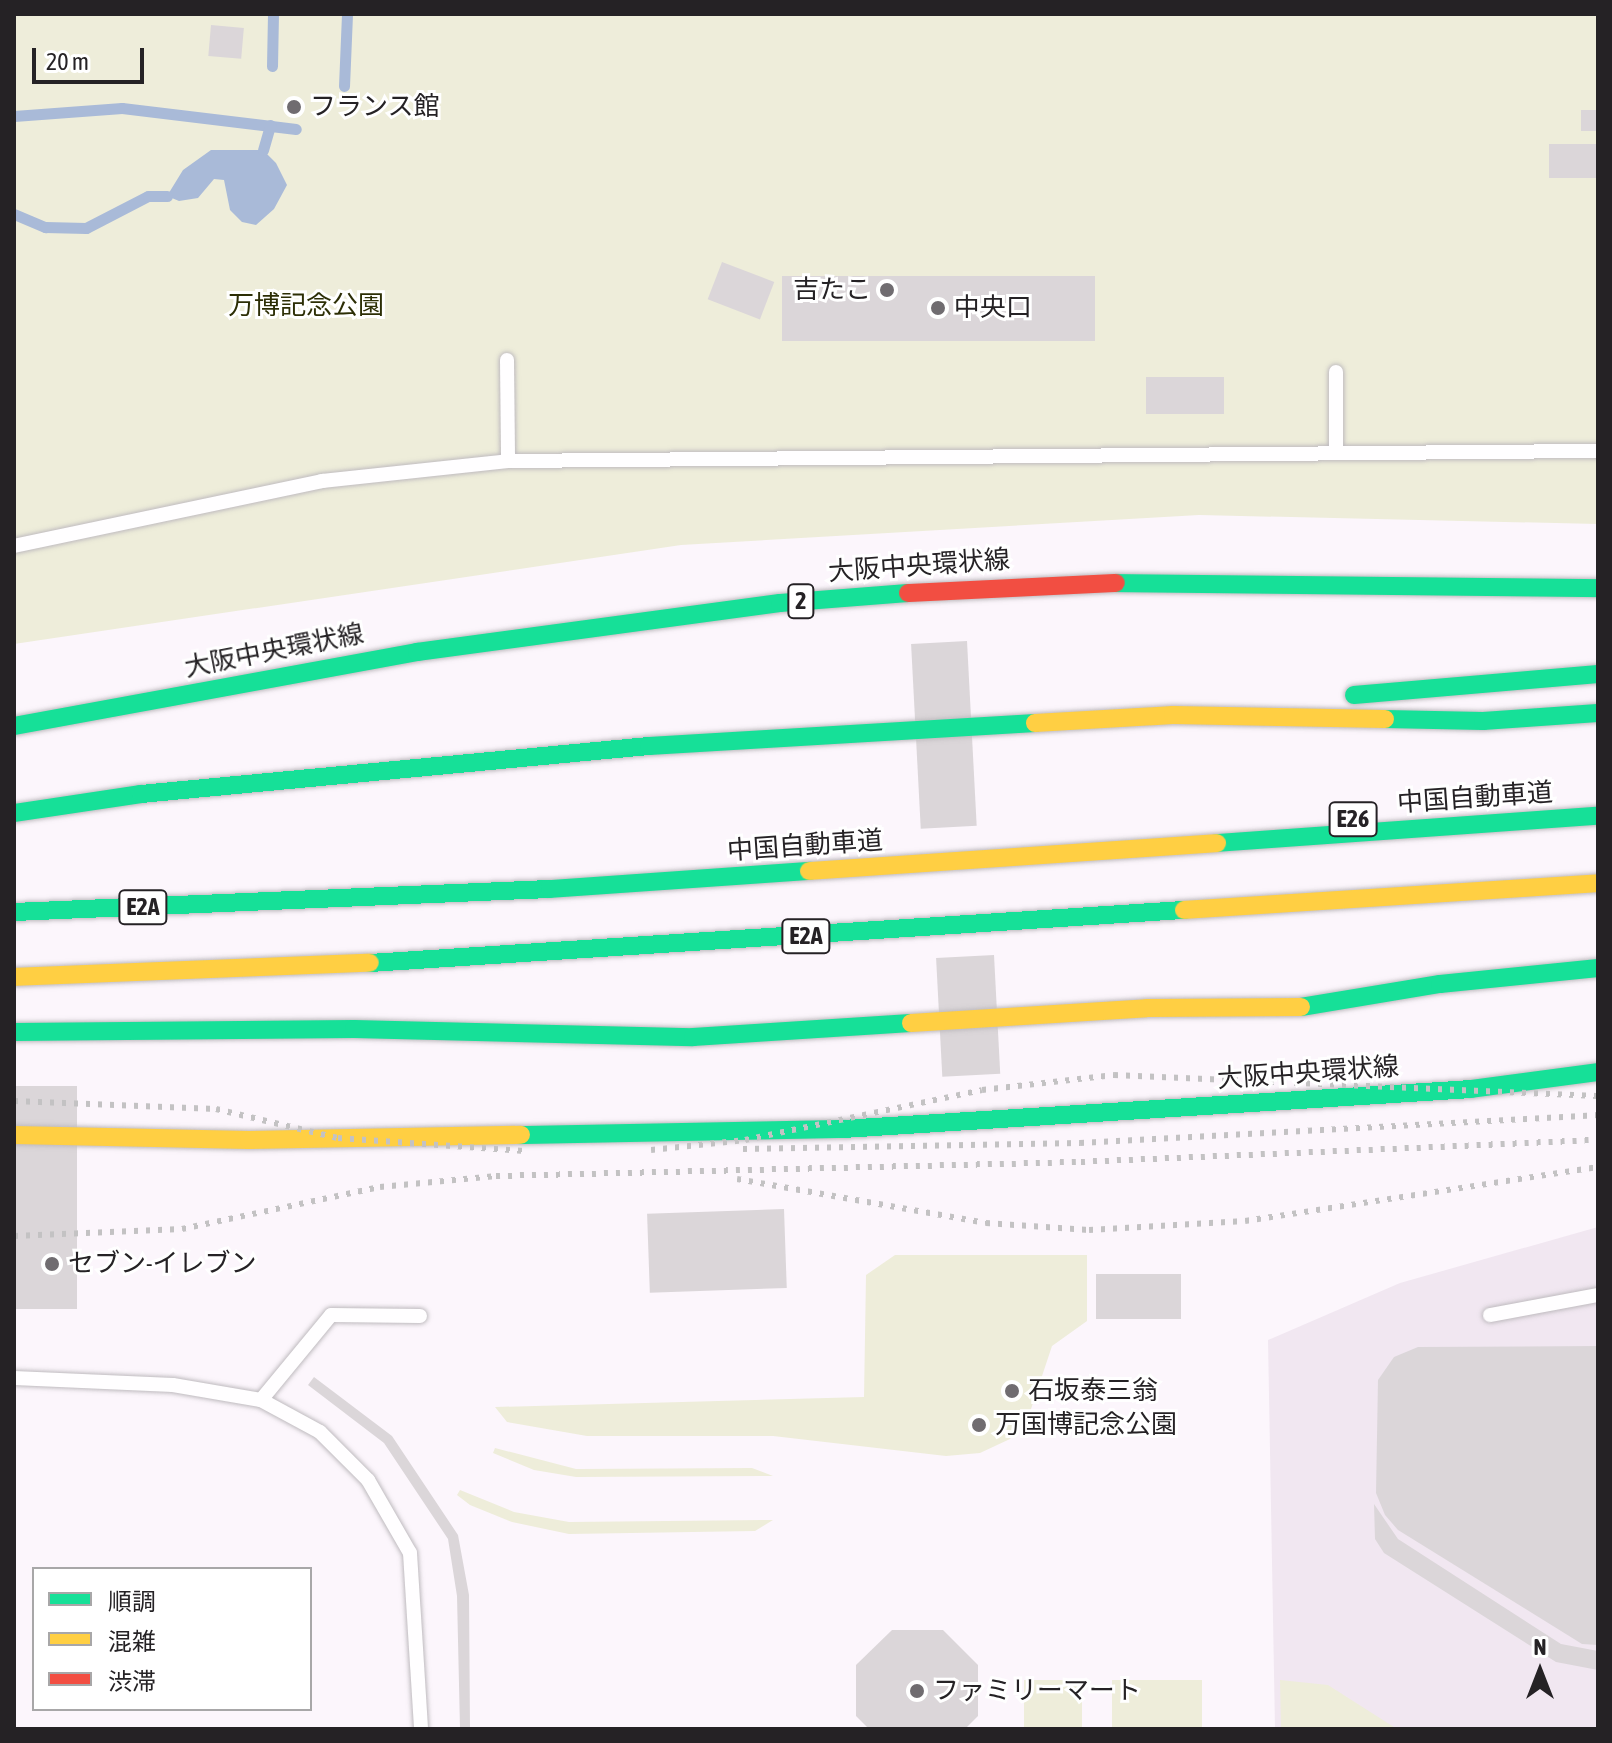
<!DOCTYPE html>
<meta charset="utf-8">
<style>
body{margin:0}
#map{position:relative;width:1612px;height:1743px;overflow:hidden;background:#fcf6fc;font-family:"Asap Condensed","Noto Sans JP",sans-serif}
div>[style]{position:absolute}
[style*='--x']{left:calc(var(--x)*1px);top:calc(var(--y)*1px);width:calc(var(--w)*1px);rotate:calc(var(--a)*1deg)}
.built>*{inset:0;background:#f1e7f1}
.green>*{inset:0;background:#eeedda;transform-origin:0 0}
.water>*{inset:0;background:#a9bad8}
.stream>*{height:11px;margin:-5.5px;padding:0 5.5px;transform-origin:5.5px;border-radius:5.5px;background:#a9bad8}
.building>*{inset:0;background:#dbd6d9;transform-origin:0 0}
.roads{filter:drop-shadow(0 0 2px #bfbbbf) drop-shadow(0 0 2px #bfbbbf)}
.lane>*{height:14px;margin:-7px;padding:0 7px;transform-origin:7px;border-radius:7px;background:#fffeff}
.fast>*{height:18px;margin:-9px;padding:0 9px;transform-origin:9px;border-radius:9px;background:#16e098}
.slow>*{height:18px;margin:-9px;padding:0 9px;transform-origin:9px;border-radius:9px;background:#ffcf43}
.jam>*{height:18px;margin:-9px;padding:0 9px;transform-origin:9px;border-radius:9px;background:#f24e42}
.rail>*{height:6px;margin-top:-3px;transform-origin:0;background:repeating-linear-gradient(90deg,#c3c2c3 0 4px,transparent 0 12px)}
.dots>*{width:22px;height:22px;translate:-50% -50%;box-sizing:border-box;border:4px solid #fff;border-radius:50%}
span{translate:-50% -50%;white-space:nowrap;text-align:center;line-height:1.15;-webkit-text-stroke:6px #fff;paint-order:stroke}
.shield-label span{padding:2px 6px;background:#fff;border:2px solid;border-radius:6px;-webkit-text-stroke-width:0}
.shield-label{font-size:24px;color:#252225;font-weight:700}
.poi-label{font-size:26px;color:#252225}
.left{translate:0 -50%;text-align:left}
.right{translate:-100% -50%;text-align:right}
.park-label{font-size:26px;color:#2c2e05}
.street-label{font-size:26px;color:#252225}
.frame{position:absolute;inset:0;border:16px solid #252225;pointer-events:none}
.legend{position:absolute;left:32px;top:1567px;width:280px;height:144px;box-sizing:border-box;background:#fff;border:2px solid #a8a7a8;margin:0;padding:10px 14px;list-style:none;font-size:24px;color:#252225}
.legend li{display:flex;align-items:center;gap:16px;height:40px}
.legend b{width:40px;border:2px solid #a8a7a8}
.north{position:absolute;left:1500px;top:1631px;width:80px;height:80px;-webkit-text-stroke:6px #fff;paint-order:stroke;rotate:0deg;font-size:22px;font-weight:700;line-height:32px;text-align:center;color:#252225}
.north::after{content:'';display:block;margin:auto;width:28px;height:36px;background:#252225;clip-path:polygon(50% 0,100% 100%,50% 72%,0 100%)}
.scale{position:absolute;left:32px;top:48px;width:112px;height:36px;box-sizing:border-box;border:4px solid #252225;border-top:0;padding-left:10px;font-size:24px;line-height:28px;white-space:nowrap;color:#252225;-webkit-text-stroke:6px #fff;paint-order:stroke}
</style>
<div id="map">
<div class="built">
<i style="clip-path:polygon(1598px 1227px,1598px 1729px,1275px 1729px,1268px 1340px,1400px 1283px)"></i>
</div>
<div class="green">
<i style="clip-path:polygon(14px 14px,1598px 14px,1598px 524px,1199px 515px,681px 545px,14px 644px)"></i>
<i style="clip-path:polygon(895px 1255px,1087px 1255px,1087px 1321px,1052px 1346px,1029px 1415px,1010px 1439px,980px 1453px,946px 1456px,773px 1436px,587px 1436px,507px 1422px,495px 1407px,864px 1397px,866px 1275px)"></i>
<i style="clip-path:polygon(495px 1448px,576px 1469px,752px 1468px,773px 1476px,576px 1477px,534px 1470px,493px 1453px)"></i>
<i style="clip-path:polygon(460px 1490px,514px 1512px,569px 1522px,773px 1520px,755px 1531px,569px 1534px,512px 1522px,470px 1505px,457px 1495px)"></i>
<i style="left:1024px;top:1680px;width:58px;height:49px"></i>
<i style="left:1112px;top:1680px;width:90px;height:49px"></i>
<i style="clip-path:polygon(1280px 1680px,1328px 1685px,1397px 1729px,1281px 1729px)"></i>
</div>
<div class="water">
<i style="clip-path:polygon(211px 150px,263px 150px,276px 163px,287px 185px,274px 209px,256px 225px,242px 222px,230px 210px,224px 180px,214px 179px,198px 198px,179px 201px,167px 196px,183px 170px)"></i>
</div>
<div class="stream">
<i style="--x:272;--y:66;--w:52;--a:-88.9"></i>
<i style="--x:344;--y:86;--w:72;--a:-87.6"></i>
<i style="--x:14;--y:116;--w:108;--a:-4.2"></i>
<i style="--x:122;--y:108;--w:175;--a:6.9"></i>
<i style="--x:263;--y:150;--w:26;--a:-74"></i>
<i style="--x:14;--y:214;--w:34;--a:23"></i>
<i style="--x:45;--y:227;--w:41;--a:1.4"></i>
<i style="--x:86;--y:228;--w:70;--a:-27.3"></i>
<i style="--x:148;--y:196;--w:19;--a:0"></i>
</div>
<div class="building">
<i style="left:211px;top:25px;width:33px;height:31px;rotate:5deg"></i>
<i style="left:1581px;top:110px;width:17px;height:21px"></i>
<i style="left:1549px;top:144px;width:49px;height:34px"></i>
<i style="left:722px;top:262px;width:56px;height:40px;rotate:21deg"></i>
<i style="left:782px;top:276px;width:313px;height:65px"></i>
<i style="left:1146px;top:377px;width:78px;height:37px"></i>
<i style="left:967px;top:641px;width:185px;height:56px;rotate:87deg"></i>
<i style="left:994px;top:955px;width:119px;height:58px;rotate:87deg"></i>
<i style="left:77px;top:1086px;width:223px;height:63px;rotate:90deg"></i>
<i style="left:784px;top:1209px;width:79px;height:137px;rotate:88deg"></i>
<i style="left:1096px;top:1274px;width:85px;height:45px"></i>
<i style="clip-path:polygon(1598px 1346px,1598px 1645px,1582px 1644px,1398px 1530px,1385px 1515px,1376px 1493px,1378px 1380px,1394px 1357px,1418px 1347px)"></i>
<i style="clip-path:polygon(314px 1377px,392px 1436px,458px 1535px,469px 1595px,470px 1729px,460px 1729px,457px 1596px,448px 1539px,384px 1443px,308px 1385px)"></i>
<i style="clip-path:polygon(1374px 1504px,1398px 1539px,1561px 1644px,1598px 1651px,1598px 1670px,1556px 1662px,1384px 1553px,1375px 1539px)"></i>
<i style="clip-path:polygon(892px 1630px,943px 1630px,978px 1665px,978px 1716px,965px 1729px,869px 1729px,856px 1716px,856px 1665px)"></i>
</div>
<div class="roads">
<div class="lane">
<i style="--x:507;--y:360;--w:101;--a:89.4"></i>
<i style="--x:1336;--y:372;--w:78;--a:90"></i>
<i style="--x:14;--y:546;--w:315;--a:-11.9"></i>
<i style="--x:322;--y:481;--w:187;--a:-6.1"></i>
<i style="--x:508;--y:461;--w:1090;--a:-0.53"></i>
<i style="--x:1490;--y:1315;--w:110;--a:-10.5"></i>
<i style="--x:14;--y:1378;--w:159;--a:2.5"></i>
<i style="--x:173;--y:1385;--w:89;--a:9.7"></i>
<i style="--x:261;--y:1400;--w:67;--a:28.5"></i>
<i style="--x:320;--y:1432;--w:68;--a:45"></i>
<i style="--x:368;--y:1480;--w:84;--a:60.1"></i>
<i style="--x:410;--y:1553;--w:176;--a:86.4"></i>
<i style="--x:261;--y:1400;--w:110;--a:-50.5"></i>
<i style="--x:331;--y:1315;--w:89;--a:0.6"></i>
</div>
<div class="fast">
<i style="--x:1116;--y:583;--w:482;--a:0.6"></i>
<i style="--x:1354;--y:695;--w:245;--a:-4.9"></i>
<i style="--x:1385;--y:719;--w:98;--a:1.2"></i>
<i style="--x:1483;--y:721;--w:115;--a:-4"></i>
<i style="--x:14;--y:726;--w:410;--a:-10.4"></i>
<i style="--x:417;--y:652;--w:366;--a:-7.7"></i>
<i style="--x:780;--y:603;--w:128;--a:-4.5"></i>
<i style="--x:14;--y:813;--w:128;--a:-8.5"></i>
<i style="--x:141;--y:794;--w:510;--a:-5.4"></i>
<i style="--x:649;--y:746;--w:387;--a:-3.4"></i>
<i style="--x:1217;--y:843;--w:382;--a:-4.1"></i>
<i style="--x:14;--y:912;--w:536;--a:-2.46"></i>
<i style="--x:550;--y:889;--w:260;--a:-4"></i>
<i style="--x:370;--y:963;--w:816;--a:-3.73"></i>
<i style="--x:1301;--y:1007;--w:141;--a:-9.4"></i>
<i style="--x:1440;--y:984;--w:159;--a:-5.8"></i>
<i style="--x:14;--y:1032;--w:340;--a:-0.5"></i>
<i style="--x:354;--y:1029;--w:339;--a:1.4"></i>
<i style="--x:693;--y:1037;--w:218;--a:-3.7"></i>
<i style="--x:521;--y:1135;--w:322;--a:-1.1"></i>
<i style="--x:843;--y:1129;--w:629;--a:-3.64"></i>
<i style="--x:1471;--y:1089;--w:128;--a:-7.6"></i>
</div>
<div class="slow">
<i style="--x:1035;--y:723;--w:138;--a:-3.3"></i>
<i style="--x:1173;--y:715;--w:212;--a:1.1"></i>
<i style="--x:809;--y:871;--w:409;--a:-3.9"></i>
<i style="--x:1184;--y:910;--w:415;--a:-3.7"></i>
<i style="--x:14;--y:977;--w:356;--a:-2.3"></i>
<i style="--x:911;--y:1023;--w:236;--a:-3.6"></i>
<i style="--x:1147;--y:1008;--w:154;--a:-0.4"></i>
<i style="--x:14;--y:1135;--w:235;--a:1.2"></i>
<i style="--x:249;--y:1140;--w:272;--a:-1.1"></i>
</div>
<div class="jam">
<i style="--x:908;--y:593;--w:208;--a:-2.8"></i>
</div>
</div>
<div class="rail">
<i style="--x:14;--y:1101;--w:202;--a:2.3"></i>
<i style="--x:216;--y:1109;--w:125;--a:13.4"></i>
<i style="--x:338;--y:1138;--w:187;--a:4"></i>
<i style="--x:743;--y:1149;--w:337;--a:-1"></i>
<i style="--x:1080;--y:1143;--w:519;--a:-3.09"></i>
<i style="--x:651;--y:1150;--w:95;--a:-6.1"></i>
<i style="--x:745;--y:1140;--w:242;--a:-11.9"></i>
<i style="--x:982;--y:1090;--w:133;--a:-6.5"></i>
<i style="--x:1114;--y:1075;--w:484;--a:2.5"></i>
<i style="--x:737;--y:1179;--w:253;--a:10"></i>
<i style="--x:986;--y:1223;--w:103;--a:3.9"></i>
<i style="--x:1089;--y:1230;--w:156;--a:-3.3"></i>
<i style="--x:1245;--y:1221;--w:357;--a:-8.7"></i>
<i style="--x:14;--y:1236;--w:168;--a:-2.4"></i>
<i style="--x:182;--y:1229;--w:202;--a:-12"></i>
<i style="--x:380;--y:1187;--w:117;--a:-5.4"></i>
<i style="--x:496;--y:1176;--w:585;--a:-1.37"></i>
<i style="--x:1081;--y:1162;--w:517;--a:-2.44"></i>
</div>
<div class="dots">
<i style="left:294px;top:107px;background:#706c70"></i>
<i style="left:887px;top:290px;background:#706c70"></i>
<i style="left:938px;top:308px;background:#706c70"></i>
<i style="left:52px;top:1264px;background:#706c70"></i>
<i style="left:1012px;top:1391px;background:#706c70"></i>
<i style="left:979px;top:1425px;background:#706c70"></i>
<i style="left:917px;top:1691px;background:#706c70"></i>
</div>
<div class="shield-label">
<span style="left:801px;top:601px">2</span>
<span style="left:1353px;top:819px">E26</span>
<span style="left:143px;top:907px">E2A</span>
<span style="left:806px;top:936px">E2A</span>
</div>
<div class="poi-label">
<span class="left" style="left:310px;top:107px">フランス館</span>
<span class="right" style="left:871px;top:290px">吉たこ</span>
<span class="left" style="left:954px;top:308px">中央口</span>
<span class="left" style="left:68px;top:1264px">セブン-イレブン</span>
<span class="left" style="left:1028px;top:1391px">石坂泰三翁</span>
<span class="left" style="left:995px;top:1425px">万国博記念公園</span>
<span class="left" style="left:933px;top:1691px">ファミリーマート</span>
</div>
<div class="park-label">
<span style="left:306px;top:306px">万博記念公園</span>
</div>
<div class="street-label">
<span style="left:919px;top:566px;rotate:-4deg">大阪中央環状線</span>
<span style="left:274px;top:651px;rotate:-11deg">大阪中央環状線</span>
<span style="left:1475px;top:798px;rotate:-4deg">中国自動車道</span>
<span style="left:805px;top:846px;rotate:-4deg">中国自動車道</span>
<span style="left:1308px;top:1073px;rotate:-4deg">大阪中央環状線</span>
</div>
<div class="frame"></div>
<ul class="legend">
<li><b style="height:10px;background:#16e098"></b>順調</li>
<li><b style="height:10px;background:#ffcf43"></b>混雑</li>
<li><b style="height:10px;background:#f24e42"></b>渋滞</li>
</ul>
<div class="north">N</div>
<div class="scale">20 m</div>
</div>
